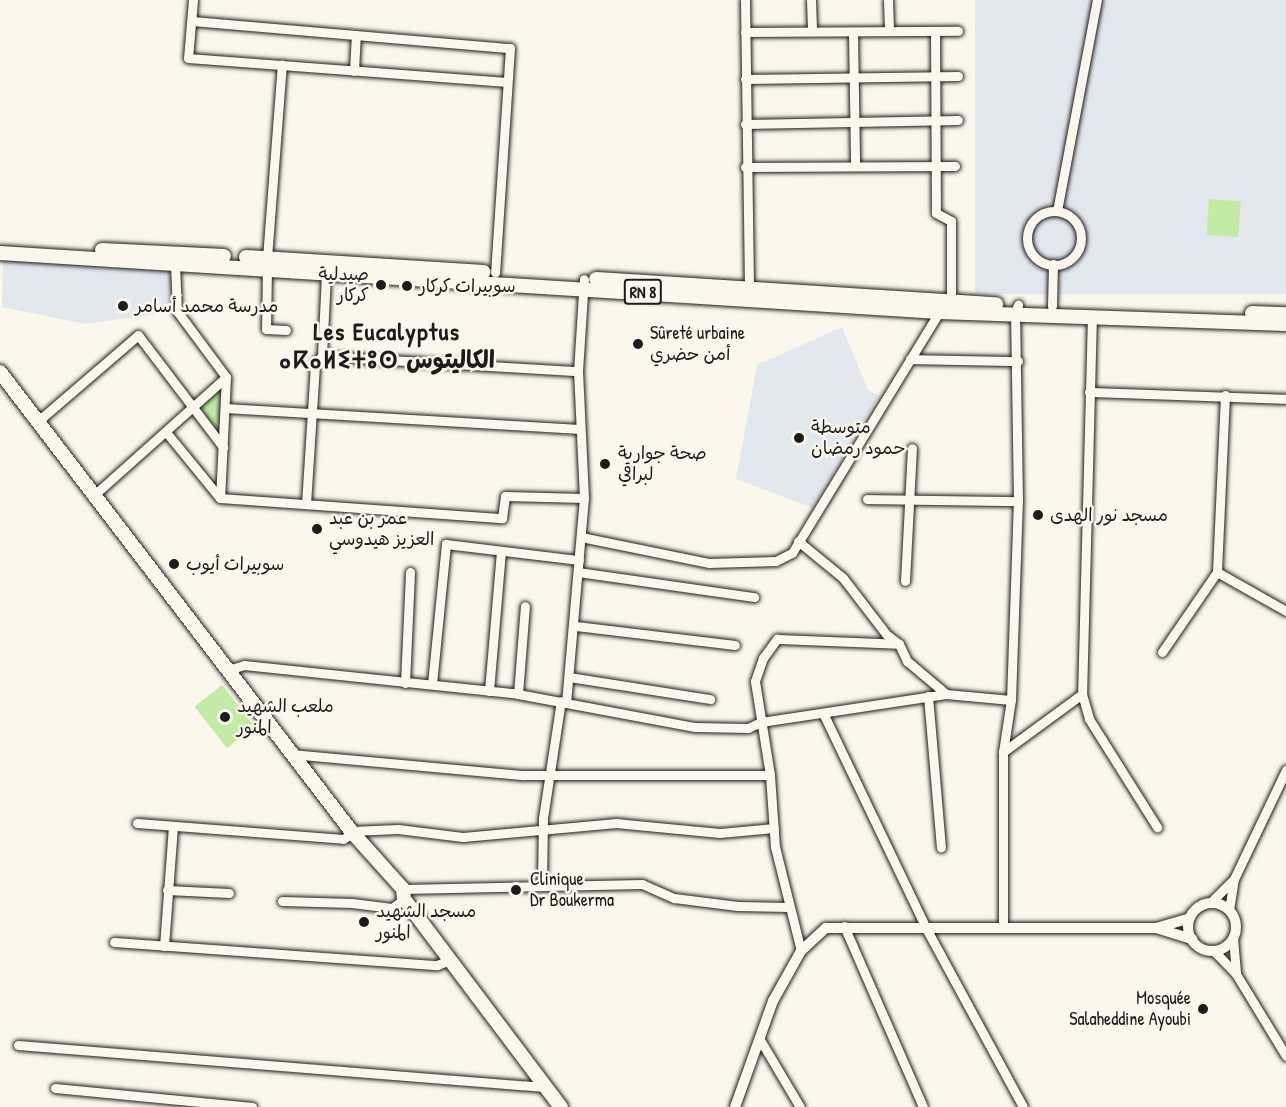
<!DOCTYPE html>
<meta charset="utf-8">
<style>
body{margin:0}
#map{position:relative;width:1286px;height:1107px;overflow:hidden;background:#fbf7ec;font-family:"Patrick Hand","Playpen Sans Arabic","Noto Sans Tifinagh",sans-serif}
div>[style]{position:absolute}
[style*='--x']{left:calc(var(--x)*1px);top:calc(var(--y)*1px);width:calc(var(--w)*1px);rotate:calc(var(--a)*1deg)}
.built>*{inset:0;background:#e3e8ee;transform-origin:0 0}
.green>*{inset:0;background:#c4eba6;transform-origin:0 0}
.roads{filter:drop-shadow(0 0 2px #1c1c1c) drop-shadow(0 0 2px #1c1c1c)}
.minor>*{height:9px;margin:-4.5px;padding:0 4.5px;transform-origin:4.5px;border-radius:4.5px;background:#fbf7ec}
.minor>.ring{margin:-4.5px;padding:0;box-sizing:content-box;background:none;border:9px solid #fbf7ec;border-radius:50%}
.tertiary>*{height:10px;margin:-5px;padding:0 5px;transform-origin:5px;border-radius:5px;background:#fbf7ec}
.tertiary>.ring{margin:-5px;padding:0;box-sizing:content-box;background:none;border:10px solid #fbf7ec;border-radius:50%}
.primary>*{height:14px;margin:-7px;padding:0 7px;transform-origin:7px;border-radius:7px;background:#fbf7ec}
.dots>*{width:16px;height:16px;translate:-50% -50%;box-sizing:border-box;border:3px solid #fbf7ec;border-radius:50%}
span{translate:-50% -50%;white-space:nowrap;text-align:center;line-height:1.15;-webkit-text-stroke:5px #fbf7ec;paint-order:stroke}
.shield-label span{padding:2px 4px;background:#fbf7ec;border:2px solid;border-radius:4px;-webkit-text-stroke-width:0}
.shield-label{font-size:16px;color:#1c1c1c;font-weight:700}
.poi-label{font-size:18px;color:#1c1c1c}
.right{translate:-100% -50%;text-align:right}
.left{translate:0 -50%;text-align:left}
.district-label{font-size:24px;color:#1c1c1c;font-weight:700;letter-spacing:1.5px}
</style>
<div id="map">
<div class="built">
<i style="left:975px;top:0;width:311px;height:294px"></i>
<i style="clip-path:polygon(3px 258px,169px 268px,171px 312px,85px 324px,2px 307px)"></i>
<i style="clip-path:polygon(842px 327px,868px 390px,879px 396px,813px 508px,736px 479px,757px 365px)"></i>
</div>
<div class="green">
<i style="left:1209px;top:199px;width:32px;height:36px;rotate:4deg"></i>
<i style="clip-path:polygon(217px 392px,222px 394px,220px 434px,200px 408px)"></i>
<i style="left:222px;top:685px;width:53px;height:35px;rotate:52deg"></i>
</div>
<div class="roads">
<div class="minor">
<i style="--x:193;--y:0;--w:58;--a:94.9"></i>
<i style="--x:188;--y:58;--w:320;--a:4.3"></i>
<i style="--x:745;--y:0;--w:289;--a:89.2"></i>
<i style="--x:811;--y:0;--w:31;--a:88"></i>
<i style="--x:888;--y:0;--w:31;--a:88"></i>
<i style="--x:192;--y:21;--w:319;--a:4.9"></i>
<i style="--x:510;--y:48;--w:225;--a:93.8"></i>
<i style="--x:935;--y:31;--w:182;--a:89.7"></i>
<i style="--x:936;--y:213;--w:17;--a:28"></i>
<i style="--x:951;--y:221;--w:80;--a:90"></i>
<i style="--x:745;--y:32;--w:213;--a:-0.3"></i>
<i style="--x:853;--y:32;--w:133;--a:89.1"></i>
<i style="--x:354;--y:71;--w:36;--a:-87"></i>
<i style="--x:745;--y:79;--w:213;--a:-0.8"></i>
<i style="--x:745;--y:124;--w:213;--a:-1.1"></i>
<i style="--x:745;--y:167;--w:210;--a:-0.3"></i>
<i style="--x:1057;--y:211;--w:215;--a:-79.3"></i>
<i class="ring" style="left:1027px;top:211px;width:45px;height:45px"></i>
<i style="--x:267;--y:258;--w:194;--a:-85.6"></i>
<i style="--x:175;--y:264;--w:47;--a:87.6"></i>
<i style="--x:177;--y:311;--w:82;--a:53.4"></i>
<i style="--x:226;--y:377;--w:121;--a:92.8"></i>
<i style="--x:267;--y:268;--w:61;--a:90.9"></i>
<i style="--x:266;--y:329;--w:20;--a:3"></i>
<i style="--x:1052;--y:306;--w:42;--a:-88.6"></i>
<i style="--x:1092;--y:315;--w:379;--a:91.5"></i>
<i style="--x:1082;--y:694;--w:26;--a:74"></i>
<i style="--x:1089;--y:719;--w:128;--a:57.8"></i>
<i style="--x:322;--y:356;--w:83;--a:-87.2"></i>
<i style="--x:910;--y:359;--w:108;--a:1.1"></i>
<i style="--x:1089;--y:392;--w:197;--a:2"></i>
<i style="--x:1225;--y:395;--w:177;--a:92.6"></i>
<i style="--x:1217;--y:572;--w:79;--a:29.5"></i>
<i style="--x:225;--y:408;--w:355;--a:3.4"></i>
<i style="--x:37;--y:422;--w:133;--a:-40.7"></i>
<i style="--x:138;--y:335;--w:141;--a:52.8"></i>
<i style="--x:166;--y:432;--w:85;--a:50.7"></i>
<i style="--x:220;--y:498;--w:283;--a:4.1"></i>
<i style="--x:502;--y:518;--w:22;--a:-82"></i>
<i style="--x:505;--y:496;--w:79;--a:1.5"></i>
<i style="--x:93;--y:496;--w:178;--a:-41.8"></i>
<i style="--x:867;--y:499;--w:151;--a:0.8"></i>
<i style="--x:306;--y:504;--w:141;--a:-86.3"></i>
<i style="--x:315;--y:363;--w:10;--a:-45"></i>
<i style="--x:322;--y:356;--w:256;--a:3.4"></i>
<i style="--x:581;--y:537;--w:131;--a:11.5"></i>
<i style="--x:709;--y:563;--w:67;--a:-1.7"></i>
<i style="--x:776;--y:561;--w:18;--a:-27"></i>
<i style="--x:792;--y:553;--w:282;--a:-58.6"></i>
<i style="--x:798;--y:541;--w:58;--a:39.4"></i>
<i style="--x:843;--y:578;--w:71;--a:52.5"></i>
<i style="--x:886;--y:634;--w:16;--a:38"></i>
<i style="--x:899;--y:644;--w:19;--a:65"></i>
<i style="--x:907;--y:661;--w:51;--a:40.2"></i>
<i style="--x:578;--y:572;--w:178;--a:8.1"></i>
<i style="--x:905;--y:581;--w:133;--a:-87"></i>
<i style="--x:576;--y:626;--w:160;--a:6.8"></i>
<i style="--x:1162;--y:652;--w:97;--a:-55.5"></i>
<i style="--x:228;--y:670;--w:17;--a:-17"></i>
<i style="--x:244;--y:665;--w:276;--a:6"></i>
<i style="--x:518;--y:694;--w:180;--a:10.6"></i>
<i style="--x:695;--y:727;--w:53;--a:1.1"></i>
<i style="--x:748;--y:728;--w:14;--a:-25"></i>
<i style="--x:761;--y:722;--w:187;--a:-8.6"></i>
<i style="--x:946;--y:694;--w:65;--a:5.3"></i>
<i style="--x:569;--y:677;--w:143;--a:8.9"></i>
<i style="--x:405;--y:683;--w:111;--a:-87.4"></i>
<i style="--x:432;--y:684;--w:141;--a:-84.3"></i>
<i style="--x:446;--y:544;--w:134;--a:6.9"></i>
<i style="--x:489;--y:691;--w:140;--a:-85.1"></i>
<i style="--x:518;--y:694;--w:88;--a:-85.5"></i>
<i style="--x:928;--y:696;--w:152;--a:85.1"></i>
<i style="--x:566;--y:703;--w:206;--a:-85"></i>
<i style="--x:584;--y:498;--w:127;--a:-92.7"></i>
<i style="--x:578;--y:371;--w:92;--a:-86.3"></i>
<i style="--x:823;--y:713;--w:241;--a:64.4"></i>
<i style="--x:927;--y:930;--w:201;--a:61.5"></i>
<i style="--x:1003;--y:752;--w:98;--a:-36.3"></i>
<i style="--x:291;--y:754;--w:234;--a:5.2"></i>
<i style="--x:524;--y:775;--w:246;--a:0"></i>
<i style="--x:137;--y:823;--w:207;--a:4.4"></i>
<i style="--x:343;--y:839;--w:12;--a:-31"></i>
<i style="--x:351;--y:831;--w:47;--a:-2.4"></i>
<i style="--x:398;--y:829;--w:65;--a:7"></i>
<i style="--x:463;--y:837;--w:154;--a:-5.2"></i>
<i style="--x:616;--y:823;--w:104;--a:5.5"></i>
<i style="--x:720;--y:833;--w:54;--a:-5.3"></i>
<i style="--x:542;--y:883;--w:65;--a:-89.1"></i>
<i style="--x:543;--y:818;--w:118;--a:-81.3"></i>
<i style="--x:403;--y:889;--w:239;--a:-1.2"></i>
<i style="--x:642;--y:884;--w:35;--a:24"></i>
<i style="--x:674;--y:898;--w:64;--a:7.1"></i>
<i style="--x:738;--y:906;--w:50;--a:1.1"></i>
<i style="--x:167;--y:890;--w:62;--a:2.8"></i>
<i style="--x:282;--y:901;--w:70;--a:1.6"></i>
<i style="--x:352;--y:903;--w:40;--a:7.1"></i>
<i style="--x:392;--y:908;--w:15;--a:-37"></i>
<i style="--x:1210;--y:903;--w:34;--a:-45"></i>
<i style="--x:1229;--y:910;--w:31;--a:-81"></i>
<i style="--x:1234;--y:879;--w:121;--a:-64.5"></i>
<i style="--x:844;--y:926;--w:197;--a:66.4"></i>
<i style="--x:1003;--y:927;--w:175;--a:-90"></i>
<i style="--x:1003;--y:752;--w:53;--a:-81.3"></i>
<i style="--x:1011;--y:700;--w:199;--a:-88"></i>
<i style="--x:1018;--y:501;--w:189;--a:-90.9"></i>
<i style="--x:1015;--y:312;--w:8;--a:-67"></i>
<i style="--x:1233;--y:938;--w:36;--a:85"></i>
<i style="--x:114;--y:942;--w:324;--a:4.1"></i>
<i style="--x:437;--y:965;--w:14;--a:-21"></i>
<i style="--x:164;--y:946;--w:119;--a:-85.7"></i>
<i style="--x:1213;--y:950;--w:33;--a:46"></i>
<i style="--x:1236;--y:974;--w:96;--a:58.6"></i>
<i style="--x:801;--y:951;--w:107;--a:-104"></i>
<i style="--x:775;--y:847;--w:72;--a:-94"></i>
<i style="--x:770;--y:775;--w:95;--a:-99.1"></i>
<i style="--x:755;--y:681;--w:24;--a:-71"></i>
<i style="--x:763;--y:658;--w:24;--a:-54"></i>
<i style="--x:777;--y:639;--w:122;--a:2.3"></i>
<i style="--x:759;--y:1038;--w:80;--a:59.3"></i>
<i style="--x:18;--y:1045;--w:529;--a:4.56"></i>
<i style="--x:55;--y:1088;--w:198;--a:5.5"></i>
</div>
<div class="tertiary">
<i class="ring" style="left:1188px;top:903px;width:38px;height:38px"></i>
<i style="--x:1156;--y:928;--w:38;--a:17"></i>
<i style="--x:735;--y:1107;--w:113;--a:-70.3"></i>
<i style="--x:773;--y:1001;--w:57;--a:-60.8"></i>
<i style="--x:801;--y:951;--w:34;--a:-43"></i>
<i style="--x:826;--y:928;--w:330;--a:0"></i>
<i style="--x:1156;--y:928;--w:35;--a:-16"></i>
</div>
<div class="primary">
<i style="--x:102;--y:250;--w:122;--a:2.8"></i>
<i style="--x:0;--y:253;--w:941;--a:3.6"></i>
<i style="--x:939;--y:312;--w:347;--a:2"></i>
<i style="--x:246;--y:257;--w:238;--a:3.6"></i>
<i style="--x:596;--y:279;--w:401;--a:3.6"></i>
<i style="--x:1252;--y:313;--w:34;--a:2"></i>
<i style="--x:0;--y:372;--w:578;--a:52.59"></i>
<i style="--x:351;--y:831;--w:78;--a:48.1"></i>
<i style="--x:403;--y:889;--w:10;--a:84"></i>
<i style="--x:404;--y:899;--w:261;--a:53"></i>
</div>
</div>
<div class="dots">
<i style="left:381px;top:285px;background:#1c1c1c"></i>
<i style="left:407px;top:286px;background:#1c1c1c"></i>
<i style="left:123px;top:306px;background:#1c1c1c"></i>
<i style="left:638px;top:344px;background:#1c1c1c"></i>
<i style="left:799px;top:438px;background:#1c1c1c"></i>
<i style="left:605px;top:464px;background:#1c1c1c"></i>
<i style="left:1038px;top:515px;background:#1c1c1c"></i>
<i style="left:317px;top:529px;background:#1c1c1c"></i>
<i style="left:174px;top:564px;background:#1c1c1c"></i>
<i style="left:225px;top:717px;background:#1c1c1c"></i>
<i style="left:516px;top:890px;background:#1c1c1c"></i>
<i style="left:364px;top:922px;background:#1c1c1c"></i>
<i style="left:1203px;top:1009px;background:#1c1c1c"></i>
</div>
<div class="shield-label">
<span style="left:643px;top:292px">RN 8</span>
</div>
<div class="poi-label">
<span class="right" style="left:369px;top:285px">صيدلية<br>كركار</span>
<span class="left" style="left:419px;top:286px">سوبيرات كركار</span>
<span class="left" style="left:135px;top:306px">مدرسة محمد أسامر</span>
<span class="left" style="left:650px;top:344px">Sûreté urbaine<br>أمن حضري</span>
<span class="left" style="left:811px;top:438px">متوسطة<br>حمود رمضان</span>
<span class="left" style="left:618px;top:464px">صحة جوارية<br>لبراقي</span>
<span class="left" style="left:1050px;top:515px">مسجد نور الهدى</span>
<span class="left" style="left:329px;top:529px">عمر بن عبد<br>العزيز هيدوسي</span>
<span class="left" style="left:186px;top:564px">سوبيرات أيوب</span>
<span class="left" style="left:237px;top:717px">ملعب الشهيد<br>المنور</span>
<span class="left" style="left:530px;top:890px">Clinique<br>Dr Boukerma</span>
<span class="left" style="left:376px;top:922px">مسجد الشهيد<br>المنور</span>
<span class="right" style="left:1191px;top:1009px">Mosquée<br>Salaheddine Ayoubi</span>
</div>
<div class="district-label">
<span style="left:387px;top:346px">Les Eucalyptus<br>ⴰⴽⴰⵍⵉⵜⵓⵙ الكاليتوس</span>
</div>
</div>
